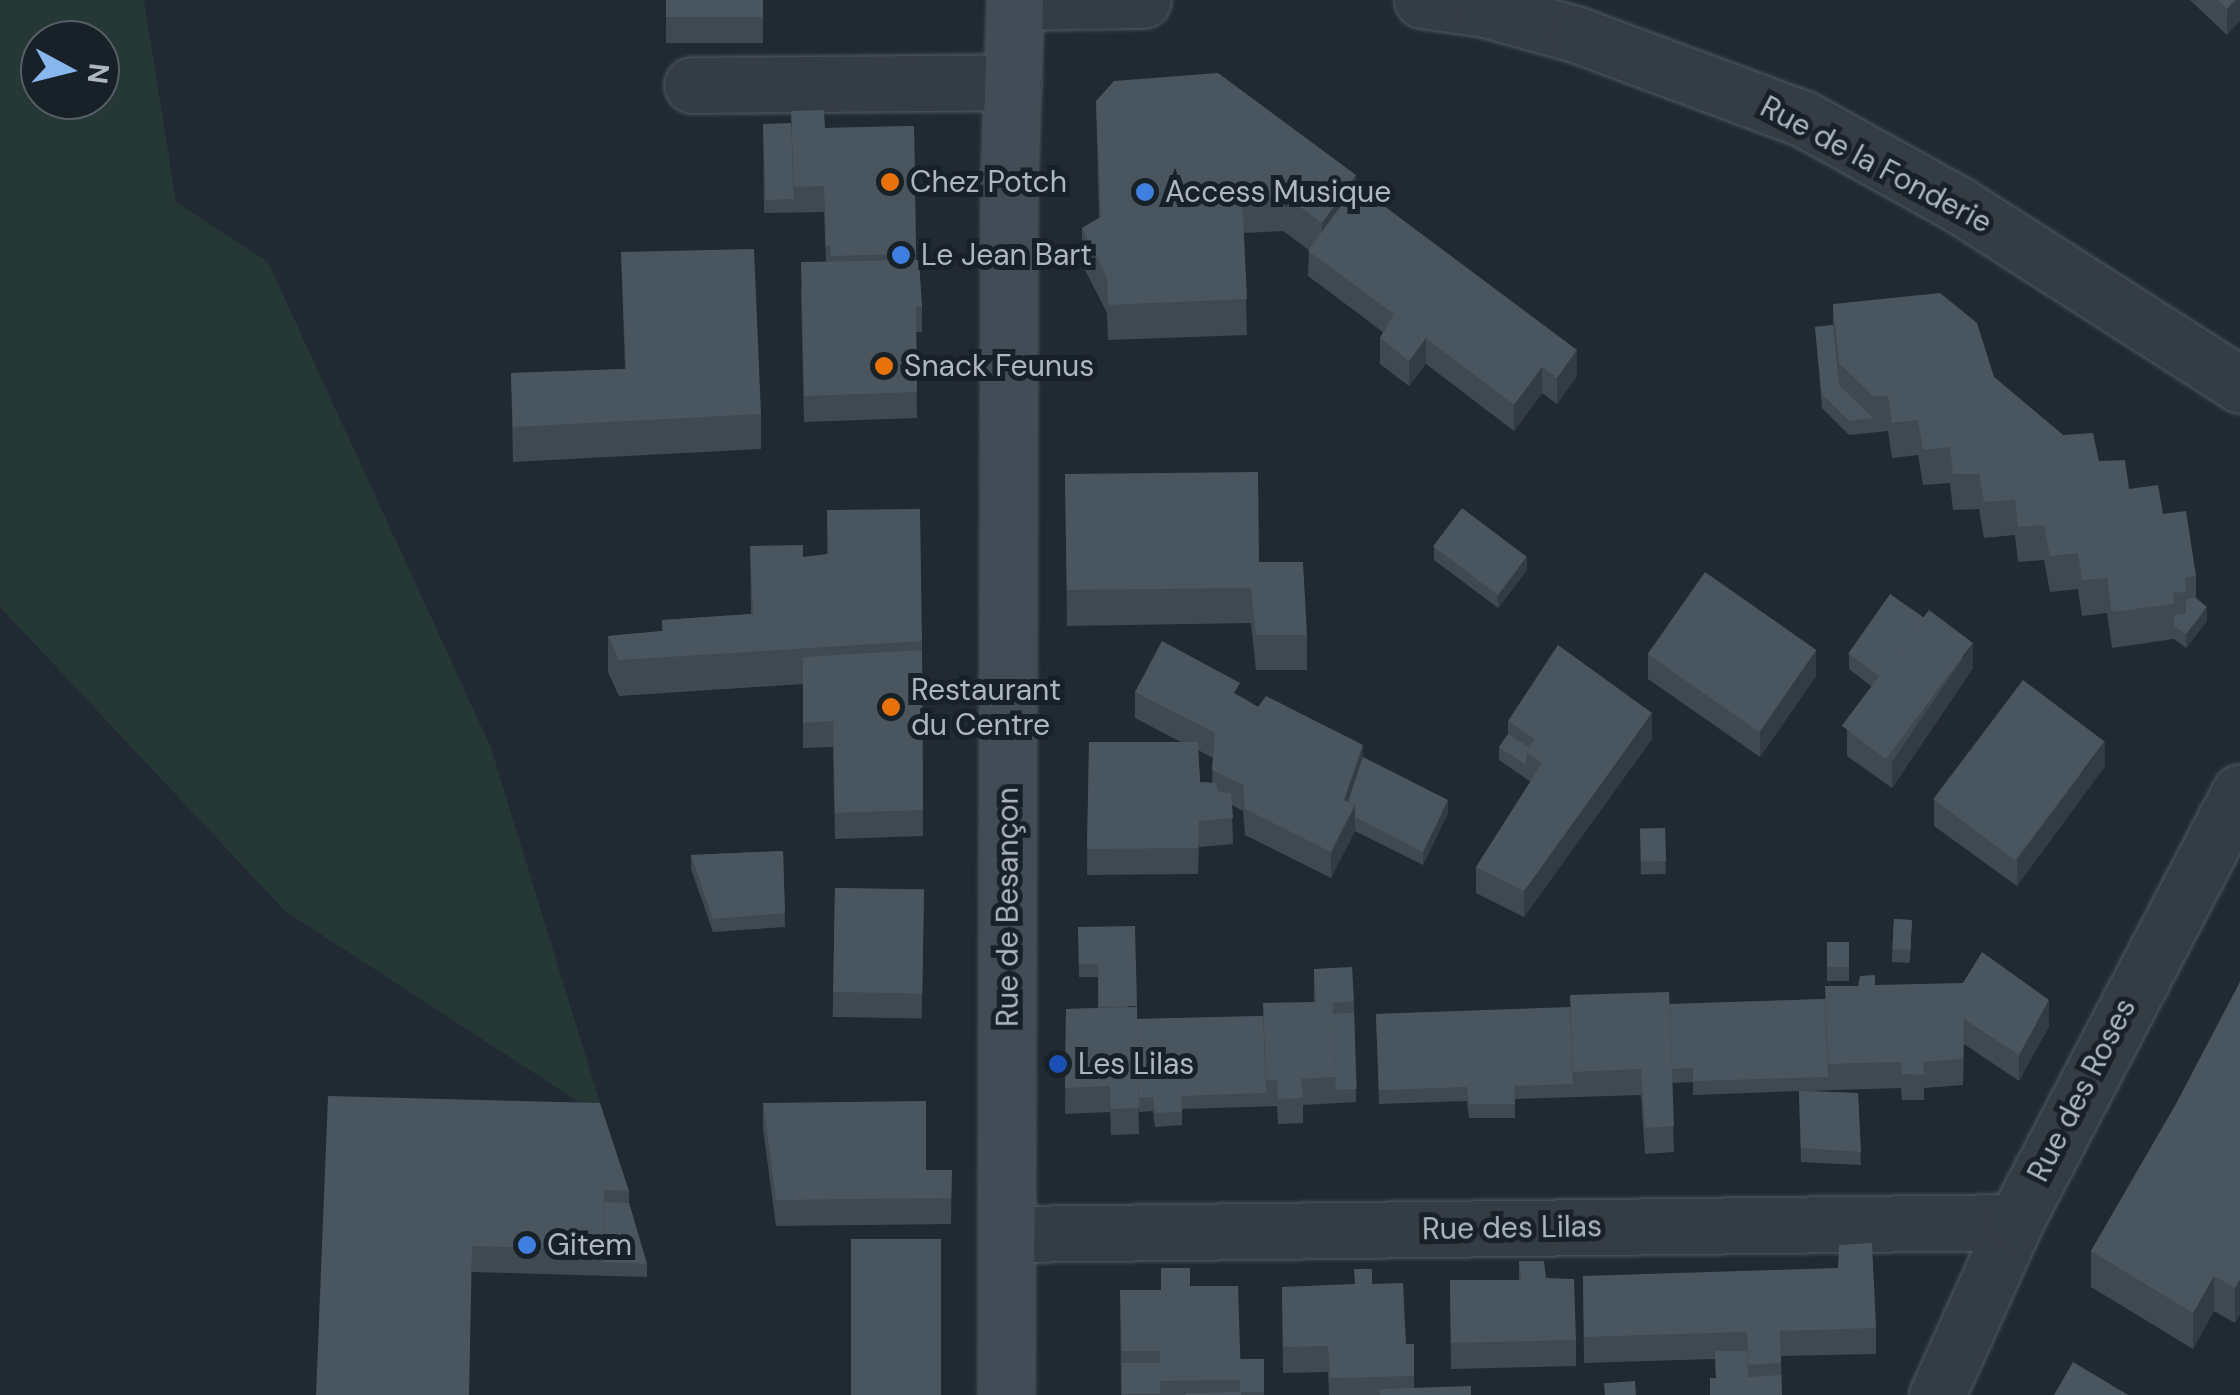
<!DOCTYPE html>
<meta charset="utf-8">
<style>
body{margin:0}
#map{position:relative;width:2240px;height:1395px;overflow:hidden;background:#212a33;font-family:"DM Sans",sans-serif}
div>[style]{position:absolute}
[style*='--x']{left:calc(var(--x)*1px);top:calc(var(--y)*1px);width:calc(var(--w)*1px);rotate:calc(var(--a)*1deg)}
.green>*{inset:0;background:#253836}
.roads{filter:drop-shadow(0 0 2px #515a62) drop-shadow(0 0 2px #515a62)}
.minor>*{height:55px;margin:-27.5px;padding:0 27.5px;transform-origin:27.5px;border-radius:27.5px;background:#343c44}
.tertiary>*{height:55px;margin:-27.5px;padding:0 27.5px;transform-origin:27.5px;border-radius:27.5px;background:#343c44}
.secondary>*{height:55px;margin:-27.5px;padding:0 27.5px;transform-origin:27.5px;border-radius:27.5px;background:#424c57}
.wall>*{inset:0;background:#3f4952;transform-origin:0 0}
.shaded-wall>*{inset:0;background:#333c42}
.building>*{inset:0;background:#49555f;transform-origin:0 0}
.dots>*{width:28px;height:28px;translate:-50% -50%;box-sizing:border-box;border:5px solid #192128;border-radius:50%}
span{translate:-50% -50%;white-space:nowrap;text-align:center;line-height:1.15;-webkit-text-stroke:10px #192128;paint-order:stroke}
.street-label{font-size:30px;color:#aeb7c1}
.poi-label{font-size:30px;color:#aeb7c1}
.left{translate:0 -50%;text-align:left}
.north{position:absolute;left:20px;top:20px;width:100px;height:100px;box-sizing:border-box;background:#192128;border:2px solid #555d65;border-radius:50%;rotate:97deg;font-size:28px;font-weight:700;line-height:40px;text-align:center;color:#aeb7c1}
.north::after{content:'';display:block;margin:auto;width:35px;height:45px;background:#87b7ed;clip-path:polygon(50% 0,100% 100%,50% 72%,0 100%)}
</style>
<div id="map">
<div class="green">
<i style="clip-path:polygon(evenodd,0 0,144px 0,176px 202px,268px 262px,491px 748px,605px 1119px,285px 911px,0 607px,0 0,40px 40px,100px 40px,100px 100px,40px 100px,40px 40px)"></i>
</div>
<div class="roads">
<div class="minor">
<i style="--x:1422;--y:0;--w:64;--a:8.1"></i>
<i style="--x:1485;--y:9;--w:97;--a:15.6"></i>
<i style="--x:1578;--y:35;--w:241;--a:20.4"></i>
<i style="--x:1804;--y:119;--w:177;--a:29"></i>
<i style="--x:1959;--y:205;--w:334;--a:32.6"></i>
<i style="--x:1016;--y:2;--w:127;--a:-0.9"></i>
<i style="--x:692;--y:85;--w:321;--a:-0.5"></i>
<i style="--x:1008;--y:1234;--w:1007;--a:-0.68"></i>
</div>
<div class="tertiary">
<i style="--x:1937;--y:1395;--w:190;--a:-65.7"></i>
<i style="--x:2015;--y:1222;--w:485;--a:-62.4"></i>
</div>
<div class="secondary">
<i style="--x:1006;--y:1395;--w:1212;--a:-89.86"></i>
<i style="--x:1009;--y:183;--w:183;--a:-88.1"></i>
</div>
</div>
<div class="wall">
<i style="left:666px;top:0;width:97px;height:43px"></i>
<i style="clip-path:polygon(2190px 0,2240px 0,2227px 35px)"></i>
<i style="clip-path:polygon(1096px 101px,1356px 185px,1577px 376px,1557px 404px,1542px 393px,1514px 431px,1426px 364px,1409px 386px,1380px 364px,1380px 338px,1383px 332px,1308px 276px,1309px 250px,1283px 231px,1244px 233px,1247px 335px,1108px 340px,1107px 313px,1082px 264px,1082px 228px,1099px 218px)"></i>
<i style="clip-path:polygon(763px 124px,825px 128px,914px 126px,916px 260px,922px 306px,922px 332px,916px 332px,917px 418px,804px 422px,801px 288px,826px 262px,824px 212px,764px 213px)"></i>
<i style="clip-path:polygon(621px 252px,761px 414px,761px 449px,513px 462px,511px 373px,625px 369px)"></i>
<i style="clip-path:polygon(1833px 304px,1994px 377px,2063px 435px,2099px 461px,2129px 489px,2163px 514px,2196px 576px,2196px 598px,2207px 621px,2186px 648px,2174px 639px,2112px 648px,2107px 613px,2082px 616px,2078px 589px,2050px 592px,2044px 560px,2018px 562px,2015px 535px,1984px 538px,1979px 509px,1953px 510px,1950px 483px,1923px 485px,1918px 455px,1892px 458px,1888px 431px,1849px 435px,1822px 408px,1815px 327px,1833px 325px)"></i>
<i style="clip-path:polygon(1065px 474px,1259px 562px,1307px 635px,1307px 670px,1256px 670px,1251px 623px,1067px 626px)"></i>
<i style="clip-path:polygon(827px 510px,922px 641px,923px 836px,835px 839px,833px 747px,803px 748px,803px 684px,619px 696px,608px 672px,608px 636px,662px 631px,662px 620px,751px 614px,750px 546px,803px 557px,827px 554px)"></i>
<i style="clip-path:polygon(1434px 547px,1527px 570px,1498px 608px,1434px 560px)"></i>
<i style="clip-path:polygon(1924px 618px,1973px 668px,1892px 788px,1847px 756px,1847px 730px,1875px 689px,1849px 669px,1849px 655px)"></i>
<i style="clip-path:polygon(1648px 654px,1816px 676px,1760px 757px,1648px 679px)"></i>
<i style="clip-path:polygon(evenodd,1135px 692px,1240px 696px,1258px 707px,1363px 757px,1448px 813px,1423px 865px,1355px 831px,1331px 878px,1245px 835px,1243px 811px,1232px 805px,1233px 844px,1199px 847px,1198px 874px,1087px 875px,1089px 742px,1181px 742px,1135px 718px,1135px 692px,1198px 750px,1213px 758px,1212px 783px,1200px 782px,1198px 750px)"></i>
<i style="clip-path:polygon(1508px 721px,1652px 739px,1524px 917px,1476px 893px,1476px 867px,1531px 782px,1499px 760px,1499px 747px,1508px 734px)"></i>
<i style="clip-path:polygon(2105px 766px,2017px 886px,1934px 826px,1934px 800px)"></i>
<i style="left:1665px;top:828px;width:46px;height:25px;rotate:89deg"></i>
<i style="clip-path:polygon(783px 851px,785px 927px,713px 932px,691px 869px,691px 855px)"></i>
<i style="left:835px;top:888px;width:89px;height:129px;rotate:1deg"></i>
<i style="left:1894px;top:919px;width:18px;height:43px;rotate:3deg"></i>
<i style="clip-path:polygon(1078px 927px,1137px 1019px,1263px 1016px,1314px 1002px,1314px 969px,1354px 1001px,1356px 1102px,1303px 1105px,1303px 1123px,1278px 1124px,1277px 1106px,1182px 1109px,1182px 1125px,1155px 1127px,1153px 1111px,1139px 1112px,1138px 1086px,1139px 1134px,1111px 1135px,1110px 1112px,1065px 1114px,1066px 1009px,1098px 1008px,1098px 977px,1079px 977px)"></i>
<i style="left:1827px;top:942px;width:22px;height:39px"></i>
<i style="clip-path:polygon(2240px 982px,2235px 1323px,2214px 1311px,2193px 1349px,2091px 1287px,2091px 1251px,2176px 1104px)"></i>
<i style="clip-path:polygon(1875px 985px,2049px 1026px,2019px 1081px,1964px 1044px,1963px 1085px,1924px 1088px,1924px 1100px,1902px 1100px,1901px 1088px,1808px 1091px,1858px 1093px,1861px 1165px,1801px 1162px,1799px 1091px,1693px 1095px,1693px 1082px,1672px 1083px,1674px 1152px,1645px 1154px,1641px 1095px,1515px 1099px,1515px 1118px,1469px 1118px,1467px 1101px,1379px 1104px,1376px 1014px,1825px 999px)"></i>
<i style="clip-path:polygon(328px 1096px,629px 1191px,629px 1203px,647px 1264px,647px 1277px,472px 1272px)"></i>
<i style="clip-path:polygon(763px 1103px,926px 1170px,952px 1170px,951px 1224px,776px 1226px,763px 1129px)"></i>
<i style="clip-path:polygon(1519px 1261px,1546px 1278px,1576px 1340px,1576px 1366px,1451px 1369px,1450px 1280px,1519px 1280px)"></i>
<i style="clip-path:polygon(1583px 1276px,1876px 1328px,1876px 1354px,1781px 1356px,1782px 1395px,1716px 1378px,1715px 1359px,1584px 1363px)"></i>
<i style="clip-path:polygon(1372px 1284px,1406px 1344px,1414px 1344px,1414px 1388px,1471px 1395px,1329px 1395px,1328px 1372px,1283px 1373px,1282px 1287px)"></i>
<i style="clip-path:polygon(1190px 1286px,1240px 1360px,1264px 1359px,1264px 1395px,1121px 1395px,1120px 1290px,1161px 1290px)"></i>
</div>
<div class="shaded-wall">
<i style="clip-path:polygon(2235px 0,2240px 0,2240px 21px,2227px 35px,2227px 9px)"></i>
<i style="clip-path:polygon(1356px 175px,1356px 210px,1322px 259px,1322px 223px)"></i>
<i style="clip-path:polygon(1426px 338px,1426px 364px,1409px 386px,1409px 361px)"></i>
<i style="clip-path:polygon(1577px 350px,1577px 376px,1557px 404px,1557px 378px)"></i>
<i style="clip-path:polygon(1542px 367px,1542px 393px,1514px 431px,1514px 405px)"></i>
<i style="clip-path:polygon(1527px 557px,1527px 570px,1498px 608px,1498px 595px)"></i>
<i style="clip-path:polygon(2207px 607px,2207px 621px,2186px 648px,2186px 634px)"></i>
<i style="clip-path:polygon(1973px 643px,1973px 668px,1892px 788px,1892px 762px)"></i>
<i style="clip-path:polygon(1816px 650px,1816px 676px,1760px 757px,1760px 732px)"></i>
<i style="clip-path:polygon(1652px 713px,1652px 739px,1524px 917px,1524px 891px)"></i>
<i style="clip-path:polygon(2105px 741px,2105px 766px,2017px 886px,2017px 860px)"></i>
<i style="clip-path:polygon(1363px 745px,1363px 770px,1348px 814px,1344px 800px)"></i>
<i style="clip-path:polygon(1448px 800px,1448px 813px,1423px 865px,1423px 852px)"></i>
<i style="clip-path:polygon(1355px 805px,1355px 831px,1331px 878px,1331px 852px)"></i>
<i style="clip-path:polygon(2049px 1000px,2049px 1026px,2019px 1081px,2019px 1055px)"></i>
<i style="clip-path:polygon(2214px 1276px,2214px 1311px,2193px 1349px,2193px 1313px)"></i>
<i style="clip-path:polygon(2240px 1280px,2240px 1315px,2235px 1323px,2235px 1288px)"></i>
</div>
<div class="building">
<i style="left:666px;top:0;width:97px;height:17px"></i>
<i style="clip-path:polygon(2218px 0,2235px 0,2227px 9px)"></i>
<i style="clip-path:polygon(1218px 73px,1356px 175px,1322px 223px,1283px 195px,1242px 198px,1247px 299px,1108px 305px,1107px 278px,1082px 228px,1101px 217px,1096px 101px,1114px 81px)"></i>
<i style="clip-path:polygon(824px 110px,825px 128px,914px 126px,916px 254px,831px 256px,830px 245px,826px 246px,824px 186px,794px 187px,791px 111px)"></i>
<i style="left:791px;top:123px;width:76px;height:28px;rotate:88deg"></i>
<i style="clip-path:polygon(1356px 185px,1577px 350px,1557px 378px,1542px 367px,1514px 405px,1426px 338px,1409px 361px,1380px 338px,1394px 314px,1308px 251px)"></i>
<i style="clip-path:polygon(754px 249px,761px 414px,513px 427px,511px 373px,626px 369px,621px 252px)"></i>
<i style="clip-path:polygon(919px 260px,922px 306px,916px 307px,917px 392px,804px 396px,801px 262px)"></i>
<i style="clip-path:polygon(1940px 293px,1977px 323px,1994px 377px,2063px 435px,2093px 433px,2099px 461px,2125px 460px,2129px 489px,2158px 485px,2163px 514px,2186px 511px,2196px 576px,2185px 577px,2186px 592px,2173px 593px,2174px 604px,2112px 612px,2107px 578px,2082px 580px,2078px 553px,2050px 556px,2044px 525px,2018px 527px,2015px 500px,1984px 502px,1979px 474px,1953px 474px,1950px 447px,1923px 450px,1918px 420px,1892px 423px,1888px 396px,1873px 396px,1839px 363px,1833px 304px)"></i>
<i style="clip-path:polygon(1833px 325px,1839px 385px,1873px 418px,1849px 421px,1822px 394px,1815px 327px)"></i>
<i style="clip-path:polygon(1258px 472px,1259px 562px,1303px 562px,1307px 635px,1256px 635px,1251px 588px,1067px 590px,1065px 474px)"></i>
<i style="left:1462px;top:508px;width:81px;height:48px;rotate:37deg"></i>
<i style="clip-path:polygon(920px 509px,922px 641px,619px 660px,608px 636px,663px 631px,662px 620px,753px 614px,750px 546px,803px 545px,803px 557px,829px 554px,827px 510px)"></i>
<i style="left:1705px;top:572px;width:136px;height:100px;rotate:35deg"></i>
<i style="left:1890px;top:594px;width:42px;height:73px;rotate:35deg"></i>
<i style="clip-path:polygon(2196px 598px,2207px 607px,2186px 634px,2174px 626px,2174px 615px,2186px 614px,2186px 599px)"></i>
<i style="left:1929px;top:610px;width:55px;height:145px;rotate:37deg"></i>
<i style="clip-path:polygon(1162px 641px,1240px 683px,1234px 693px,1258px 707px,1266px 696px,1363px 745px,1344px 800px,1355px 805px,1331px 852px,1245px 809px,1243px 785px,1212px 770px,1215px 733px,1135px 692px)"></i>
<i style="clip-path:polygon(1558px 645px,1652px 713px,1524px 891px,1476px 867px,1542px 763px,1526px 753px,1535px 739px,1508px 721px)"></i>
<i style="clip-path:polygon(922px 650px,923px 810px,835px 813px,833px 721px,803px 723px,803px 657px)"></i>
<i style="left:2023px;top:680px;width:102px;height:149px;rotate:37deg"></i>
<i style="clip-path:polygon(1508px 734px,1530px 748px,1526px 753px,1526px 765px,1499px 747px)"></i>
<i style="clip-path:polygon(1089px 742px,1198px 742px,1200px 782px,1216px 783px,1218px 792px,1231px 793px,1233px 818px,1199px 821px,1198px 848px,1087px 849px)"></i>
<i style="clip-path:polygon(1363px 757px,1448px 800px,1423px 852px,1355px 817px,1355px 805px,1348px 802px)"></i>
<i style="left:1665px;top:828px;width:33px;height:25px;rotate:88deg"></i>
<i style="clip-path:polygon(783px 851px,785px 913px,713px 919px,691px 855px)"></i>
<i style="left:835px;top:888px;width:89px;height:104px;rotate:1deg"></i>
<i style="left:1894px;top:919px;width:18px;height:30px;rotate:3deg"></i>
<i style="clip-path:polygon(1135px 926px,1137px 1006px,1099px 1007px,1098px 964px,1079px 964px,1078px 927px)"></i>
<i style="left:1827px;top:942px;width:22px;height:25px"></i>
<i style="clip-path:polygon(1982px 952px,2049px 1000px,2019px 1055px,1964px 1019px,1963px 1059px,1923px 1062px,1924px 1075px,1902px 1074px,1901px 1062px,1828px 1064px,1825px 986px,1858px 986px,1860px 976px,1875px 975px,1875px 985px,1963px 983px)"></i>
<i style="clip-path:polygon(1352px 967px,1354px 1001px,1333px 1003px,1335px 1077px,1301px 1079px,1303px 1098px,1278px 1099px,1277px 1080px,1266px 1080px,1263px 1003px,1316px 1002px,1314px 969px)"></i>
<i style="clip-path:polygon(2240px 982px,2240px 1280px,2235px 1288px,2214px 1276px,2193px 1313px,2091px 1251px,2176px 1104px)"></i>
<i style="clip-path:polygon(1669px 992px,1674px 1126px,1645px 1128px,1641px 1069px,1573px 1072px,1570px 995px)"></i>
<i style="clip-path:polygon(1825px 999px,1828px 1077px,1693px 1081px,1693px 1068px,1672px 1069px,1670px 1004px)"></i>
<i style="clip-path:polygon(1137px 1007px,1139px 1108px,1111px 1109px,1110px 1086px,1065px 1088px,1066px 1009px)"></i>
<i style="clip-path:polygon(1570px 1007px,1573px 1084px,1514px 1086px,1515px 1104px,1469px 1104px,1467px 1087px,1379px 1090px,1376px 1014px)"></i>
<i style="left:1354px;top:1013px;width:76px;height:21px;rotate:88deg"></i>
<i style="clip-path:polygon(1263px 1016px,1266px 1093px,1181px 1096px,1182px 1112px,1155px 1113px,1153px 1097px,1139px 1098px,1137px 1019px)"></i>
<i style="clip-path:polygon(1799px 1091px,1858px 1093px,1861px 1152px,1801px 1148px)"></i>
<i style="clip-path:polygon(328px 1096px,600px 1103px,629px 1191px,604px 1190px,603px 1250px,472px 1246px,469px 1395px,316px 1395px)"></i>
<i style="clip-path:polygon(926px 1101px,926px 1170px,952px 1170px,951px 1198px,776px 1200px,763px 1103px)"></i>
<i style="clip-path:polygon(604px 1202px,629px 1203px,647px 1264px,603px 1262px)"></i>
<i style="left:941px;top:1239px;width:156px;height:90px;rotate:90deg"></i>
<i style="clip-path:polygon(1872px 1243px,1876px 1328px,1780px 1331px,1781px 1363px,1748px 1365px,1747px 1332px,1584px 1337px,1583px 1276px,1838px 1268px,1839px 1245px)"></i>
<i style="clip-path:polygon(1519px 1261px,1544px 1261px,1546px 1278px,1574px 1279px,1576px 1340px,1451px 1343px,1450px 1280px,1521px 1280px)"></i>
<i style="clip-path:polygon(1161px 1268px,1190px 1268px,1190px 1286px,1238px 1286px,1241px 1380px,1160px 1381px,1160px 1351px,1122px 1351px,1120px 1290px,1161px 1290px)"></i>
<i style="clip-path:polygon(1354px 1269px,1372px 1269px,1372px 1284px,1403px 1283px,1406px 1344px,1414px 1344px,1414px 1376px,1330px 1378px,1328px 1346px,1283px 1347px,1282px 1287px,1355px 1284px)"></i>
<i style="clip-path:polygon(1715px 1351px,1747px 1351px,1748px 1377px,1781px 1375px,1782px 1395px,1710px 1395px,1710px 1378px,1716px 1378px)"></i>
<i style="left:1264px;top:1359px;width:33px;height:24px;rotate:90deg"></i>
<i style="clip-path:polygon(2073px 1362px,2128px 1395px,2054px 1395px)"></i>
<i style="left:1122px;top:1363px;width:38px;height:31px"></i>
<i style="left:1635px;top:1381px;width:14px;height:31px;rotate:86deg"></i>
<i style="clip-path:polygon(1471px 1386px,1471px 1395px,1380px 1395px,1379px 1389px)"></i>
<i style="clip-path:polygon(1241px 1392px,1241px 1395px,1186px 1395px,1186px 1393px)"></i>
</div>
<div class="dots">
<i style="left:890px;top:182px;background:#e8710a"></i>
<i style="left:1145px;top:192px;background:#3f7fe0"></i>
<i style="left:901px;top:255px;background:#3f7fe0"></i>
<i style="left:884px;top:366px;background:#e8710a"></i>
<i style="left:891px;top:707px;background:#e8710a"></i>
<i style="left:1058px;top:1064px;background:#1a4fb4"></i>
<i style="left:527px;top:1245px;background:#3f7fe0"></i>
</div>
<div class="street-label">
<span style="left:1876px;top:165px;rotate:28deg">Rue de la Fonderie</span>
<span style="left:1008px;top:907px;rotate:-90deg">Rue de Besançon</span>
<span style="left:2082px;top:1090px;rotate:-63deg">Rue des Roses</span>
<span style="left:1512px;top:1228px;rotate:-1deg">Rue des Lilas</span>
</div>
<div class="poi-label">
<span class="left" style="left:910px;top:182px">Chez Potch</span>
<span class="left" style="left:1165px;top:192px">Access Musique</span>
<span class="left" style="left:921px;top:255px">Le Jean Bart</span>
<span class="left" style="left:904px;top:366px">Snack Feunus</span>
<span class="left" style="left:911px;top:707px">Restaurant<br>du Centre</span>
<span class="left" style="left:1078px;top:1064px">Les Lilas</span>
<span class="left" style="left:547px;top:1245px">Gitem</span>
</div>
<div class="north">N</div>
</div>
